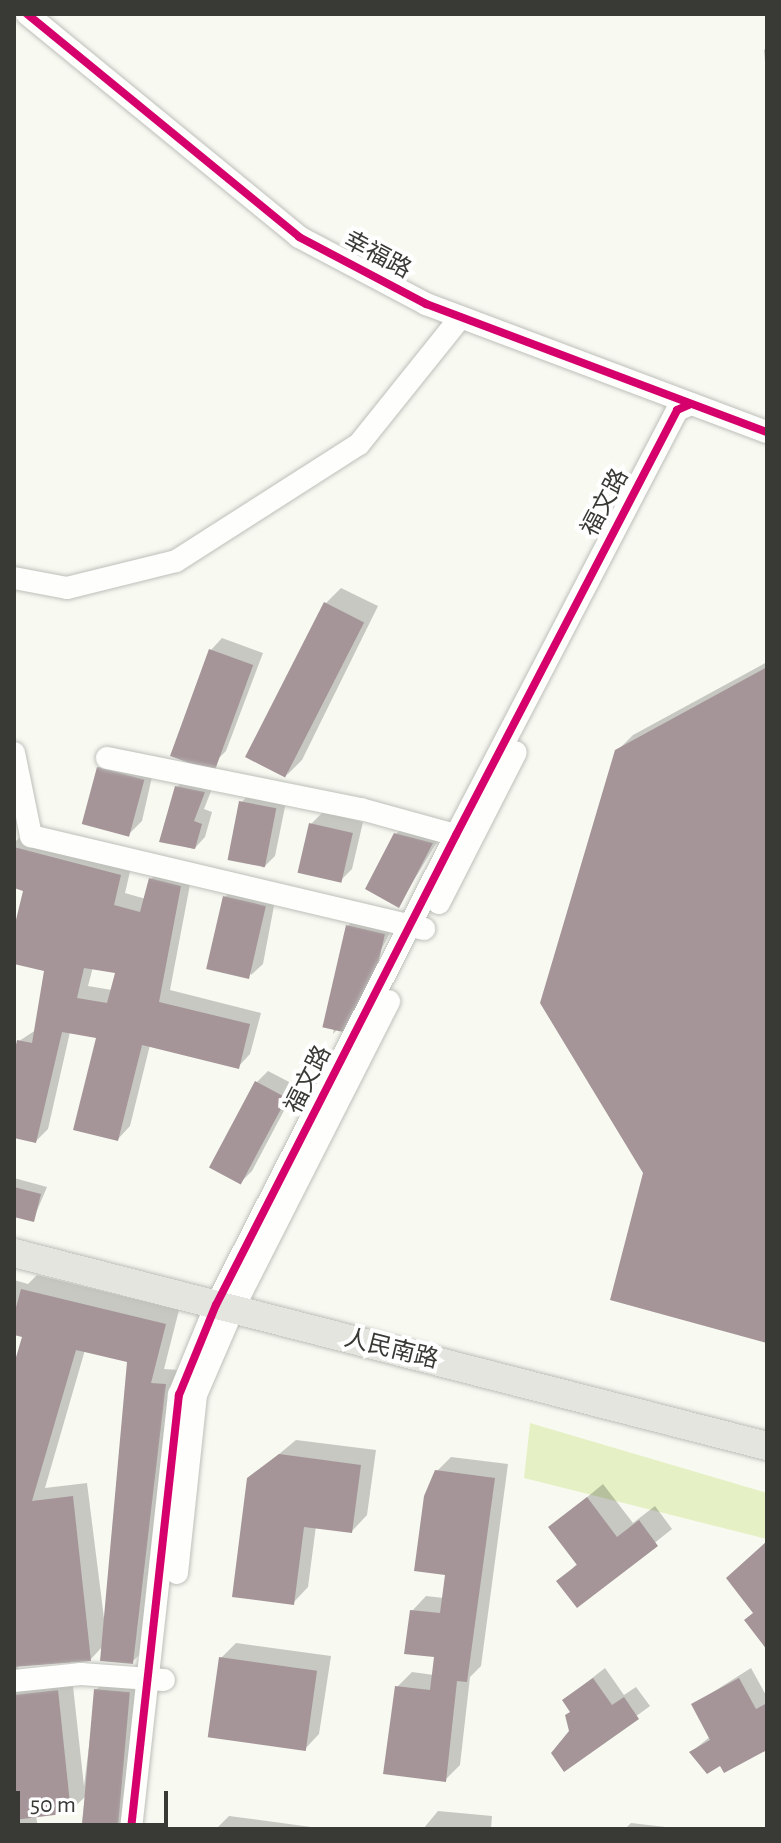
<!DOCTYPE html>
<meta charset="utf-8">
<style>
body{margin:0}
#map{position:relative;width:781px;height:1843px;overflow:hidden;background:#f8faf2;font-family:"Alegreya Sans","Noto Sans SC",sans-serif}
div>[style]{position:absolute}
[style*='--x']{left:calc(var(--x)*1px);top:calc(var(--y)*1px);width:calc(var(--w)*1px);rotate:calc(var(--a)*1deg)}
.green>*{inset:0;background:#e5f1c5}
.shadow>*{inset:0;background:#0003}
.building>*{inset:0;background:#a59599;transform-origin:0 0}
.roads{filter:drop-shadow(0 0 2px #bdbfb9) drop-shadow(0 0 2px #bdbfb9)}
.minor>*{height:22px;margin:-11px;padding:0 11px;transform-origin:11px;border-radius:11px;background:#fefefd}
.major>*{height:28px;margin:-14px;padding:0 14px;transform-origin:14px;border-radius:14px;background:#e3e5de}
.cycleway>*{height:8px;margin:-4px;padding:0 4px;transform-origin:4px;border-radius:4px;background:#d6006c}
span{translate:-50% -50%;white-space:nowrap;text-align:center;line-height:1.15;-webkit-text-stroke:8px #fff;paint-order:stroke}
.street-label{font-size:24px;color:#393a35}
.frame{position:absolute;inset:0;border:16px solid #393a35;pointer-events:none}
.scale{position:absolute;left:16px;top:1791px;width:152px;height:36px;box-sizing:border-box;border:4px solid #393a35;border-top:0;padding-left:10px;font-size:24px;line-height:28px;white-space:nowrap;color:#393a35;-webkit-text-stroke:6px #fff;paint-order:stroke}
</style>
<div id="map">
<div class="green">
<i style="clip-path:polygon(530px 1423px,767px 1493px,767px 1539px,524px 1478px)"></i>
</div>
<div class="shadow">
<i style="clip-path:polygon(767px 47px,767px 85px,764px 50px)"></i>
<i style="clip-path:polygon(341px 588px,378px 606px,302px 760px,287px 775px,326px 603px)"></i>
<i style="clip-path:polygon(222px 638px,263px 653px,226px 751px,214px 763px,211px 650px)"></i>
<i style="clip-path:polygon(767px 662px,767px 1340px,645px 1173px,617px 751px,633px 735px)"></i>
<i style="clip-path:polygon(110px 756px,154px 768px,142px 821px,130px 833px,98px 768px)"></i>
<i style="clip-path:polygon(188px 775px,215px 781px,204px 809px,212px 812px,205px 837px,194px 849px,162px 840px,177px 787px)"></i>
<i style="clip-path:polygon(252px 791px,287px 797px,275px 856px,263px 868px,241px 803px)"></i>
<i style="clip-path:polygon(323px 812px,363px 822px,352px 869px,340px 881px,311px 824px)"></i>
<i style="clip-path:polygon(408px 822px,443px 832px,399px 905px,396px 834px)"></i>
<i style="clip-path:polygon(evenodd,22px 835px,132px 863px,125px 893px,146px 899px,151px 879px,163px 867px,192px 874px,170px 990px,261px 1013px,250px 1054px,238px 1067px,150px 1045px,130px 1126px,118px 1139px,98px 1036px,70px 1032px,48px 1129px,36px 1141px,14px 1136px,14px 1063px,19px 1041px,36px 1030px,46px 970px,14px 962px,14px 936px,26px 889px,14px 886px,14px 843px,22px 835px,93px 967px,117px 972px,112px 990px,88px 986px,93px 967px)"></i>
<i style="clip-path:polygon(237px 885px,276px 895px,263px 964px,251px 975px,225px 897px)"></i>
<i style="clip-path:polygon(359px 914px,395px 923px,344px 1022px,333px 1034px,348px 926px)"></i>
<i style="clip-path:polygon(268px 1071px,297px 1086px,252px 1171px,241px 1182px,257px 1082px)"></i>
<i style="clip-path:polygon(14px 1178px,47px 1187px,33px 1220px,14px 1215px)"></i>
<i style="clip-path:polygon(evenodd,37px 1275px,179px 1310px,164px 1369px,179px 1370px,147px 1647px,132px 1662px,103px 1646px,91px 1659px,17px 1665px,24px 1680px,72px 1677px,84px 1786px,96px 1690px,111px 1675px,144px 1677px,128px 1829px,81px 1829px,85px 1797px,70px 1811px,36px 1815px,38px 1829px,14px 1829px,14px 1371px,24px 1335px,14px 1333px,14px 1280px,28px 1284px,37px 1275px,85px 1350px,129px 1361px,105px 1626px,87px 1483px,45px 1488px,85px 1350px)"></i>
<i style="clip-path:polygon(296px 1440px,376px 1450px,367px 1515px,352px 1531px,316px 1526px,308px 1587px,293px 1603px,249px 1479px)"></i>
<i style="clip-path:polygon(451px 1457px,508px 1464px,481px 1666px,470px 1677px,460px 1765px,445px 1780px,397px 1687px,412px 1672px,434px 1675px,436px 1656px,412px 1611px,426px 1596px,444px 1598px,447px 1573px,436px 1472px)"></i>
<i style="clip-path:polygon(603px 1484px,633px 1523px,655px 1506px,672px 1529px,577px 1605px,559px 1581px,578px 1563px,551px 1527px)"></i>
<i style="clip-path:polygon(236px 1643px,331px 1656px,319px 1734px,304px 1750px,221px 1658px)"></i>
<i style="clip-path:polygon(605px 1668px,624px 1695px,636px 1687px,650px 1706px,564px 1769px,572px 1711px,564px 1700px)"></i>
<i style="clip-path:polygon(751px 1668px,767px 1697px,767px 1748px,721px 1763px,691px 1752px,711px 1736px,694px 1704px)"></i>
<i style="clip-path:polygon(438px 1811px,492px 1816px,491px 1829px,423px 1829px)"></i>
<i style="clip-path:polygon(229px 1816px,326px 1829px,216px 1829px)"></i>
<i style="clip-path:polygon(631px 1823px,683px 1829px,625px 1829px)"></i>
</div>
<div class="building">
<i style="left:324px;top:602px;width:45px;height:174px;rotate:27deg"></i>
<i style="left:209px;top:649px;width:47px;height:114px;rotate:20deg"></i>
<i style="clip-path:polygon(767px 667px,767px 1343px,610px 1300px,643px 1173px,540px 1003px,615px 750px)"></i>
<i style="left:97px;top:767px;width:49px;height:59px;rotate:15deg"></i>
<i style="clip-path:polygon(175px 786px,205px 792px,194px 821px,202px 824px,195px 849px,159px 842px)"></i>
<i style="left:239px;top:801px;width:38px;height:60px;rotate:11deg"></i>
<i style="left:309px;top:823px;width:45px;height:51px;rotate:13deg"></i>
<i style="clip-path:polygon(394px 833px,433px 843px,399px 908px,365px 889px)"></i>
<i style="clip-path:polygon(evenodd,14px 847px,121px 875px,114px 905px,140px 912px,149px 878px,181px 886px,159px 1002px,250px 1024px,239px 1069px,142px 1045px,118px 1141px,73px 1130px,96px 1038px,62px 1032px,36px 1143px,14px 1138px,14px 1054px,17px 1040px,32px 1043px,44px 971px,14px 964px,14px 928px,23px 891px,14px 888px,14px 847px,84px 968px,115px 973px,107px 1003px,77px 998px,84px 968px)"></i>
<i style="left:223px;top:896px;width:44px;height:75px;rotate:13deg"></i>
<i style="left:346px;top:925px;width:40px;height:105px;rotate:13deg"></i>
<i style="left:255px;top:1081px;width:36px;height:98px;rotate:28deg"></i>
<i style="clip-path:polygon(14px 1187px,41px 1194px,34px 1222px,14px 1217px)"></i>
<i style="clip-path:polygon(21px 1289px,166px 1324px,151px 1383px,166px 1384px,133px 1664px,100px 1661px,127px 1362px,76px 1350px,32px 1501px,73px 1496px,91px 1661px,14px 1667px,14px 1364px,22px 1337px,14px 1335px,14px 1315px)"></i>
<i style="clip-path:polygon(279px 1454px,361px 1465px,352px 1533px,304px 1527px,294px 1605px,232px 1597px,247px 1478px)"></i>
<i style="clip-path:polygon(435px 1470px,495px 1478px,467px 1682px,457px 1681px,446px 1782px,383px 1774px,395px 1686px,430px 1690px,434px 1657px,404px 1654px,410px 1610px,440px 1613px,445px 1575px,414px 1571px,424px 1496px)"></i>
<i style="clip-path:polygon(587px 1497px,617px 1537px,639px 1520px,658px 1546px,577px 1608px,556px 1581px,577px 1565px,548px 1527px)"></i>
<i style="clip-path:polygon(767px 1541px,767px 1650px,744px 1620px,753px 1613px,726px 1578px)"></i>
<i style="left:219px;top:1657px;width:99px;height:81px;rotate:8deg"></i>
<i style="clip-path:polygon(593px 1678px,612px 1705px,624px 1697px,639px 1719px,564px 1772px,551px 1753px,569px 1731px,565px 1715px,570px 1712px,562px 1700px)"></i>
<i style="clip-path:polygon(739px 1678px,756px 1709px,767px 1703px,767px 1750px,724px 1773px,720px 1766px,707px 1774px,689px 1752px,710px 1740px,691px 1704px)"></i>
<i style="left:94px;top:1689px;width:36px;height:141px;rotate:5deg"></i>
<i style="clip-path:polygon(58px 1690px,71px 1813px,14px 1820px,14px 1695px)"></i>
</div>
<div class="roads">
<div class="minor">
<i style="--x:27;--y:14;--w:352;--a:39.3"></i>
<i style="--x:299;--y:237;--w:144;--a:27.8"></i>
<i style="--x:426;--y:304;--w:364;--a:20.6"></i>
<i style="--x:14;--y:578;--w:54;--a:10.7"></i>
<i style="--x:67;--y:588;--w:112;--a:-13.9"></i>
<i style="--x:176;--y:561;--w:217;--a:-32.6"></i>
<i style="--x:359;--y:444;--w:161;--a:-51.3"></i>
<i style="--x:14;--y:753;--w:85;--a:78.4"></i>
<i style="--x:31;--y:836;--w:404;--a:13.3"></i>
<i style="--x:107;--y:758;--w:259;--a:11.4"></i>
<i style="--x:361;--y:809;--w:113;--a:15.4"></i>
<i style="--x:439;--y:903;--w:169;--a:-63"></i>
<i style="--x:177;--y:1573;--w:179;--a:-83.9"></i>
<i style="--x:196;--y:1395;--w:94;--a:-66.7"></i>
<i style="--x:233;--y:1309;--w:345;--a:-63.1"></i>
<i style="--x:14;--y:1681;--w:67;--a:-6"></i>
<i style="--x:81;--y:1674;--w:83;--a:4.1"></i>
<i style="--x:131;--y:1829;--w:437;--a:-83.7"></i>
<i style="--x:179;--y:1395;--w:97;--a:-67.7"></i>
<i style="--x:216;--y:1305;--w:528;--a:-62.95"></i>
<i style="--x:456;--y:835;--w:479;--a:-62.5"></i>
<i style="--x:677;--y:410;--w:13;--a:-23"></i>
</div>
<div class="major">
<i style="--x:14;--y:1253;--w:777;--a:14.38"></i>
</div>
</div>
<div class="cycleway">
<i style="--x:27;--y:14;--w:352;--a:39.3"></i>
<i style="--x:299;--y:237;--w:144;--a:27.8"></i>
<i style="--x:426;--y:304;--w:364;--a:20.6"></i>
<i style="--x:131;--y:1829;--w:437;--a:-83.7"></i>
<i style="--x:179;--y:1395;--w:97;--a:-67.7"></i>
<i style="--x:216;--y:1305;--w:528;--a:-62.95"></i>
<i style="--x:456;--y:835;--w:479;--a:-62.5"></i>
<i style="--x:677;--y:410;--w:13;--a:-23"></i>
</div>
<div class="street-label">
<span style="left:377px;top:256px;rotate:28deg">幸福路</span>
<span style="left:606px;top:503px;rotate:-62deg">福文路</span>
<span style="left:309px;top:1080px;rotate:-63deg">福文路</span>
<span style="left:391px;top:1350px;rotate:14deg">人民南路</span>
</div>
<div class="frame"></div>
<div class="scale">50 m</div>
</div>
